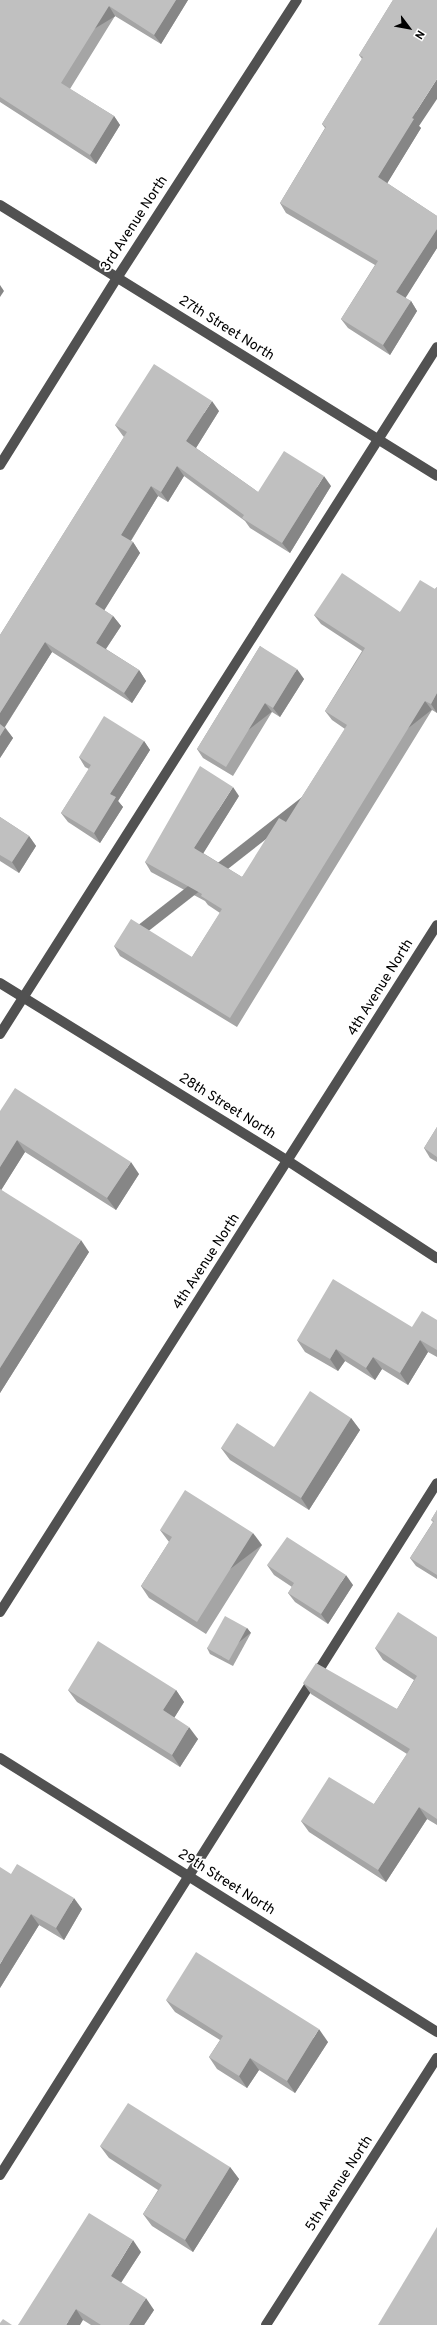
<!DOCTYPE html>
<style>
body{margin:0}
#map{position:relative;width:437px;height:2325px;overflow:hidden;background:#fff;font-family:Overpass,sans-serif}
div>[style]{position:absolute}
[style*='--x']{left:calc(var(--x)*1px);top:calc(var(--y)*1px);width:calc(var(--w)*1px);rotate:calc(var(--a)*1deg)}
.minor>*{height:10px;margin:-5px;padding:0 5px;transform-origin:5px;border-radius:5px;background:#515151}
.wall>*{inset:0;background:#a5a5a5}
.shaded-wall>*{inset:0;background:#868686;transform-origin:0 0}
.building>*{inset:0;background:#c0c0c0;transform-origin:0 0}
span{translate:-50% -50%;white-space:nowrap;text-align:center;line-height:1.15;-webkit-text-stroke:3.5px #fff;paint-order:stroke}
.street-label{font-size:14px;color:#000}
.north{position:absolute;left:389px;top:8px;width:40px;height:40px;-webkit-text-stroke:3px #fff;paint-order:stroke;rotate:122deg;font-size:11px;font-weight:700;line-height:16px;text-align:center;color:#000}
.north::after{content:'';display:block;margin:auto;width:14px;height:18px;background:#000;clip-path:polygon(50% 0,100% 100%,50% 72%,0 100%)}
</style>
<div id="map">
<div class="minor">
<i style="--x:0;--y:205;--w:514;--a:31.8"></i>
<i style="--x:0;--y:465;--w:221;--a:-58"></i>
<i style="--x:117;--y:278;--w:331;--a:-57.1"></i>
<i style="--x:0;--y:983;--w:339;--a:31.7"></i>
<i style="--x:288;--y:1161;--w:178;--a:33.1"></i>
<i style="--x:0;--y:1034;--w:814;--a:-57.54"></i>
<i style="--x:0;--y:1612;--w:814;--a:-57.54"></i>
<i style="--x:0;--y:1758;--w:516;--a:32.09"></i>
<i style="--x:0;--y:2175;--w:818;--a:-57.73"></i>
<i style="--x:266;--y:2325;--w:317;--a:-57.4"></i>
</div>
<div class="wall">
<i style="clip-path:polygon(0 0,188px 0,161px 44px,115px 16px,70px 89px,114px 116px,120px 125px,96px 164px,0 102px)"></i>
<i style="clip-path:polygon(393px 0,419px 126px,421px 128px,387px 183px,437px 216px,437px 248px,405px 298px,411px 301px,417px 311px,390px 355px,348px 328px,341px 319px,375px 265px,286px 213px,280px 203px,325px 128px,322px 124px,362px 59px,359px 55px)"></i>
<i style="clip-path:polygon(219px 411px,196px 448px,258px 492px,331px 486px,290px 553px,250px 528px,245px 521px,184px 476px,168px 502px,158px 496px,131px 541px,133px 542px,140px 553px,104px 610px,113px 616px,121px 626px,106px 649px,139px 670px,146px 681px,132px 703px,52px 652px,5px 727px,13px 738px,0 758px,0 635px,124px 437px,123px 436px,115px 425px)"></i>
<i style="clip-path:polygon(437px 587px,437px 713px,432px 710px,237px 1027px,120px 956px,114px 946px,192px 957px,220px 913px,208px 905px,205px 901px,151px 872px,145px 862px,239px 796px,203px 853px,242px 877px,286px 822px,345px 729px,332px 720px,325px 711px,362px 651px,321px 624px,314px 615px,400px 612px,435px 589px)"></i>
<i style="clip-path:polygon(260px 646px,304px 679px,280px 717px,272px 712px,233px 776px,203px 758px,197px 749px)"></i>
<i style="clip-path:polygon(144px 741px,150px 750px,118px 801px,123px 807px,100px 843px,68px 822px,61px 813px,89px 769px,85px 767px,79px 757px)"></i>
<i style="clip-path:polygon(0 817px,29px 836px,36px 846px,19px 873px,0 861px)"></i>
<i style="clip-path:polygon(0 1111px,139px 1174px,116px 1210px,25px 1152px,1px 1190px,89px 1252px,0 1393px)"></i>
<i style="clip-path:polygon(437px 1127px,437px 1162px,430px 1158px,424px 1148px)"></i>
<i style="clip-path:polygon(437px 1320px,437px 1357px,428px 1352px,408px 1385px,382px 1369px,375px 1380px,345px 1361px,338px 1371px,305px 1352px,297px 1340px,412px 1327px)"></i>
<i style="clip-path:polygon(351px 1418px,360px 1430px,309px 1510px,230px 1460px,221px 1448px,274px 1447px)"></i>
<i style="clip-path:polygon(437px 1510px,437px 1579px,416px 1566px,410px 1558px,433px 1522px,431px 1520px)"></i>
<i style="clip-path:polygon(160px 1530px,262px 1545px,206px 1634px,149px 1598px,141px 1586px,169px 1542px)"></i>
<i style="clip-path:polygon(267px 1565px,353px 1585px,328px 1624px,295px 1602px,288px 1593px,292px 1587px,274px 1575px)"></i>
<i style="clip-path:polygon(247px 1628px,251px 1633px,233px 1666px,210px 1654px,207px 1648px)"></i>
<i style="clip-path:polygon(437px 1637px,437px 1825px,427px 1819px,386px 1882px,309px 1832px,301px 1821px,374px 1804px,407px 1754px,311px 1694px,303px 1683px,397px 1709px,414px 1680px,383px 1660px,375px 1648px)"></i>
<i style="clip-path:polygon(68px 1690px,176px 1690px,184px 1702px,174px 1718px,198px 1739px,180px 1767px,77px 1702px)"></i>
<i style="clip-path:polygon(11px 1874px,82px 1909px,64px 1940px,39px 1925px,0 1988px)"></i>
<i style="clip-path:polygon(166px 2000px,328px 2042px,295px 2093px,259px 2070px,247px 2088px,217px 2069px,209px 2057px,220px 2040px,175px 2012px)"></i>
<i style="clip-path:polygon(100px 2146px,230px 2167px,239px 2179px,193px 2252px,152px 2226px,143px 2214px,158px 2190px,109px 2158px)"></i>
<i style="clip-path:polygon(141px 2252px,121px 2283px,154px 2310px,144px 2325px,91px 2325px,83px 2320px,18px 2325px)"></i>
</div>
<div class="shaded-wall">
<i style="clip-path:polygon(176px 0,188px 0,161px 44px,154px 35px)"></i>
<i style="left:109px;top:6px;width:12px;height:91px;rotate:59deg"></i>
<i style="clip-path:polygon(437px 79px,437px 99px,419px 126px,421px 128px,385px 187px,378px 177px,412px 118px)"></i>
<i style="clip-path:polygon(114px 116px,120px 125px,96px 164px,90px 155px)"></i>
<i style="clip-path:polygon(437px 229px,437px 248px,403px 302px,396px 292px)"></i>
<i style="clip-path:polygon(0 285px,4px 291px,0 297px)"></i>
<i style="clip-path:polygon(411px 301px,417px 311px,390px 355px,383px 345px)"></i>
<i style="clip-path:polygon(212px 401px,219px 411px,194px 451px,186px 441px)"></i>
<i style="clip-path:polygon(177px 466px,184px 476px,168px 502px,161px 492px)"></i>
<i style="clip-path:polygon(324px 476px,331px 486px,290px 553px,282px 543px)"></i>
<i style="clip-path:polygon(151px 486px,158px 496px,128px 545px,121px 535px)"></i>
<i style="clip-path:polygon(133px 542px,140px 553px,102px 614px,95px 604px)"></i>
<i style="clip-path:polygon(113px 616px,121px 626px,103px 653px,96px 643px)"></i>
<i style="clip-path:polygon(45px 642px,52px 652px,2px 731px,0 728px,0 713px)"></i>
<i style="clip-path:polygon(297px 669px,304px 679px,280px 717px,273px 708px)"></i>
<i style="clip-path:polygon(139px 670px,146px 681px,132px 703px,124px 693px)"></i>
<i style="clip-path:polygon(437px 693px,437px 713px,431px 704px)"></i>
<i style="left:425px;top:701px;width:11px;height:372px;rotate:52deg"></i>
<i style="left:265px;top:703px;width:11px;height:75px;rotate:52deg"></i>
<i style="clip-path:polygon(5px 728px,13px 738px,0 758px,0 736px)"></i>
<i style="clip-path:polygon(144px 741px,150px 750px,118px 801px,123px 807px,100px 843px,94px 833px,110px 794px)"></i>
<i style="clip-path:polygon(233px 787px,239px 796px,201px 857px,194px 848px)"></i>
<i style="clip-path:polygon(29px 836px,36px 846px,19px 873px,12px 862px)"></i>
<i style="clip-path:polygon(17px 1140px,25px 1152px,0 1192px,0 1167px)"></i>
<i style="clip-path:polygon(131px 1162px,139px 1174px,116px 1210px,107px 1198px)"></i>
<i style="clip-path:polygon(81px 1240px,89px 1252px,0 1393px,0 1368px)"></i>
<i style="clip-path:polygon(420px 1340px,428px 1352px,408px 1385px,400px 1373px)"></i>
<i style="clip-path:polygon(336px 1349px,345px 1361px,338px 1371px,330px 1359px)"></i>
<i style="clip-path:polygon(373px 1357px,382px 1369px,375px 1380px,366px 1368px)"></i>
<i style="clip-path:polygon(351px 1418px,360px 1430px,309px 1510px,301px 1498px)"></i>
<i style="left:253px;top:1533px;width:15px;height:105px;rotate:53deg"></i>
<i style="clip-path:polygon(346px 1575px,353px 1585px,328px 1624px,321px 1614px)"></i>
<i style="left:247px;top:1628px;width:6px;height:38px;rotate:51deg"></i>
<i style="clip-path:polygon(176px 1690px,184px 1702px,171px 1723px,163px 1710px)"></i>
<i style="clip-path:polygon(189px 1727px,198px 1739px,180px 1767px,172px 1755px)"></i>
<i style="clip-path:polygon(419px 1807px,427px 1819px,386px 1882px,378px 1870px)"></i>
<i style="clip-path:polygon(74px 1898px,82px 1909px,64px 1940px,56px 1928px)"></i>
<i style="clip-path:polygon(31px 1914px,39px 1925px,0 1988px,0 1964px)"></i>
<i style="clip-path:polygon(319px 2029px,328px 2042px,295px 2093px,287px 2081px)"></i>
<i style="clip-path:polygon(250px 2058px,259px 2070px,247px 2088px,239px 2076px)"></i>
<i style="clip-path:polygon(230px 2167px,239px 2179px,193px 2252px,185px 2240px)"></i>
<i style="clip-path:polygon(133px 2240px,141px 2252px,118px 2287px,111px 2276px)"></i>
<i style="clip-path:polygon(146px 2298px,154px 2310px,144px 2325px,129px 2325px)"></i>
<i style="clip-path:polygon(76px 2309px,83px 2320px,80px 2325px,66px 2325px)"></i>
</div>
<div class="building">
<i style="clip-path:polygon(0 0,176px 0,154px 35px,109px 6px,61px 83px,114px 116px,90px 155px,0 97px)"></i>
<i style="clip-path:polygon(393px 0,437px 0,437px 79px,412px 118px,414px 119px,378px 177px,437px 216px,437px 229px,396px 292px,411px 301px,383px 345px,341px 319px,378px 261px,280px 203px,326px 127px,322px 124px,363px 57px,359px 55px)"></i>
<i style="clip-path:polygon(154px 364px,212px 401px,186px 441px,258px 492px,284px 451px,324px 476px,282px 543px,242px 518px,244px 515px,177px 466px,161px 492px,151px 486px,121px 535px,133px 542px,95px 604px,113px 616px,96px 643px,139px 670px,124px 693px,45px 642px,0 713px,0 635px,127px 432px,115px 425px)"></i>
<i style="clip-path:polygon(342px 573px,400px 612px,420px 580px,435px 589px,437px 587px,437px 693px,431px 704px,425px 701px,230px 1018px,114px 946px,131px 919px,192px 957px,222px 909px,201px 896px,202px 894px,145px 862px,200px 766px,233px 787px,194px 848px,242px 877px,279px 818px,286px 822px,347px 725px,325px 711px,365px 648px,314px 615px)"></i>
<i style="clip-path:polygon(260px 646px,297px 669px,273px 708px,265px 703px,226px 767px,197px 749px)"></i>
<i style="clip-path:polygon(104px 716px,144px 741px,110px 794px,116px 797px,94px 833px,61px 813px,91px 765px,79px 757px)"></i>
<i style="clip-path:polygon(0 724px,5px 728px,0 736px)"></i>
<i style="clip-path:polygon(0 817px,29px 836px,12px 862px,0 855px)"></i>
<i style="clip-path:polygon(15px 1088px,131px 1162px,107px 1198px,17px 1140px,0 1167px,0 1111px)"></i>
<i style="clip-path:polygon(437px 1127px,437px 1157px,424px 1148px)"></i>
<i style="clip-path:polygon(0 1189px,81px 1240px,0 1368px)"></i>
<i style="clip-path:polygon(333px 1279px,412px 1327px,422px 1311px,437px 1320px,437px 1350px,420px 1340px,400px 1373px,373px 1357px,366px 1368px,336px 1349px,330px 1359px,297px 1340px)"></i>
<i style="clip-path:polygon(310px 1391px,351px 1418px,301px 1498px,221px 1448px,237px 1423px,274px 1447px)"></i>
<i style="clip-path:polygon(185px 1490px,253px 1533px,197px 1622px,141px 1586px,172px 1537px,160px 1530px)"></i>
<i style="clip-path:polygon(437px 1510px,437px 1575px,410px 1558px,434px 1521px,431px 1520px)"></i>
<i style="clip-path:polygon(287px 1537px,346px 1575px,321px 1614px,288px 1593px,294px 1583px,267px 1565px)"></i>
<i style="clip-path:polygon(398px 1612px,437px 1637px,437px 1819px,419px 1807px,378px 1870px,301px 1821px,329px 1777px,374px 1804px,410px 1749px,303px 1683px,316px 1663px,397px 1709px,417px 1676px,375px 1648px)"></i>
<i style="left:225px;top:1616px;width:25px;height:37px;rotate:29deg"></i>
<i style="clip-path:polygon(98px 1641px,176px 1690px,163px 1710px,189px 1727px,172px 1755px,68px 1690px)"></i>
<i style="clip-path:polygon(17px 1864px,74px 1898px,56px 1928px,31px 1914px,0 1964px,0 1867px,11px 1874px)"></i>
<i style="clip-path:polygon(196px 1952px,319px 2029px,287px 2081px,250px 2058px,239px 2076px,209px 2057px,223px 2036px,166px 2000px)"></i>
<i style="clip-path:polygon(128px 2103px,230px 2167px,185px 2240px,143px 2214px,162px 2185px,100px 2146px)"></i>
<i style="clip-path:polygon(89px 2213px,133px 2240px,111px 2276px,146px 2298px,129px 2325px,101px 2325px,76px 2309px,66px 2325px,18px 2325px)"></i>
<i style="clip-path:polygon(437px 2227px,437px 2325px,378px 2325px)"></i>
<i style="clip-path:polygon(3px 2319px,12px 2325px,0 2325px,0 2323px)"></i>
</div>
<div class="street-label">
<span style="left:135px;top:224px;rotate:-57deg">3rd Avenue North</span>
<span style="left:226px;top:329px;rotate:32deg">27th Street North</span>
<span style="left:381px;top:988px;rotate:-58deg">4th Avenue North</span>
<span style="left:227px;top:1107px;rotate:32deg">28th Street North</span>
<span style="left:207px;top:1262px;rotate:-57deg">4th Avenue North</span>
<span style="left:226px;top:1883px;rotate:32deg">29th Street North</span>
<span style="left:340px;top:2184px;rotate:-57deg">5th Avenue North</span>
</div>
<div class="north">N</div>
</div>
